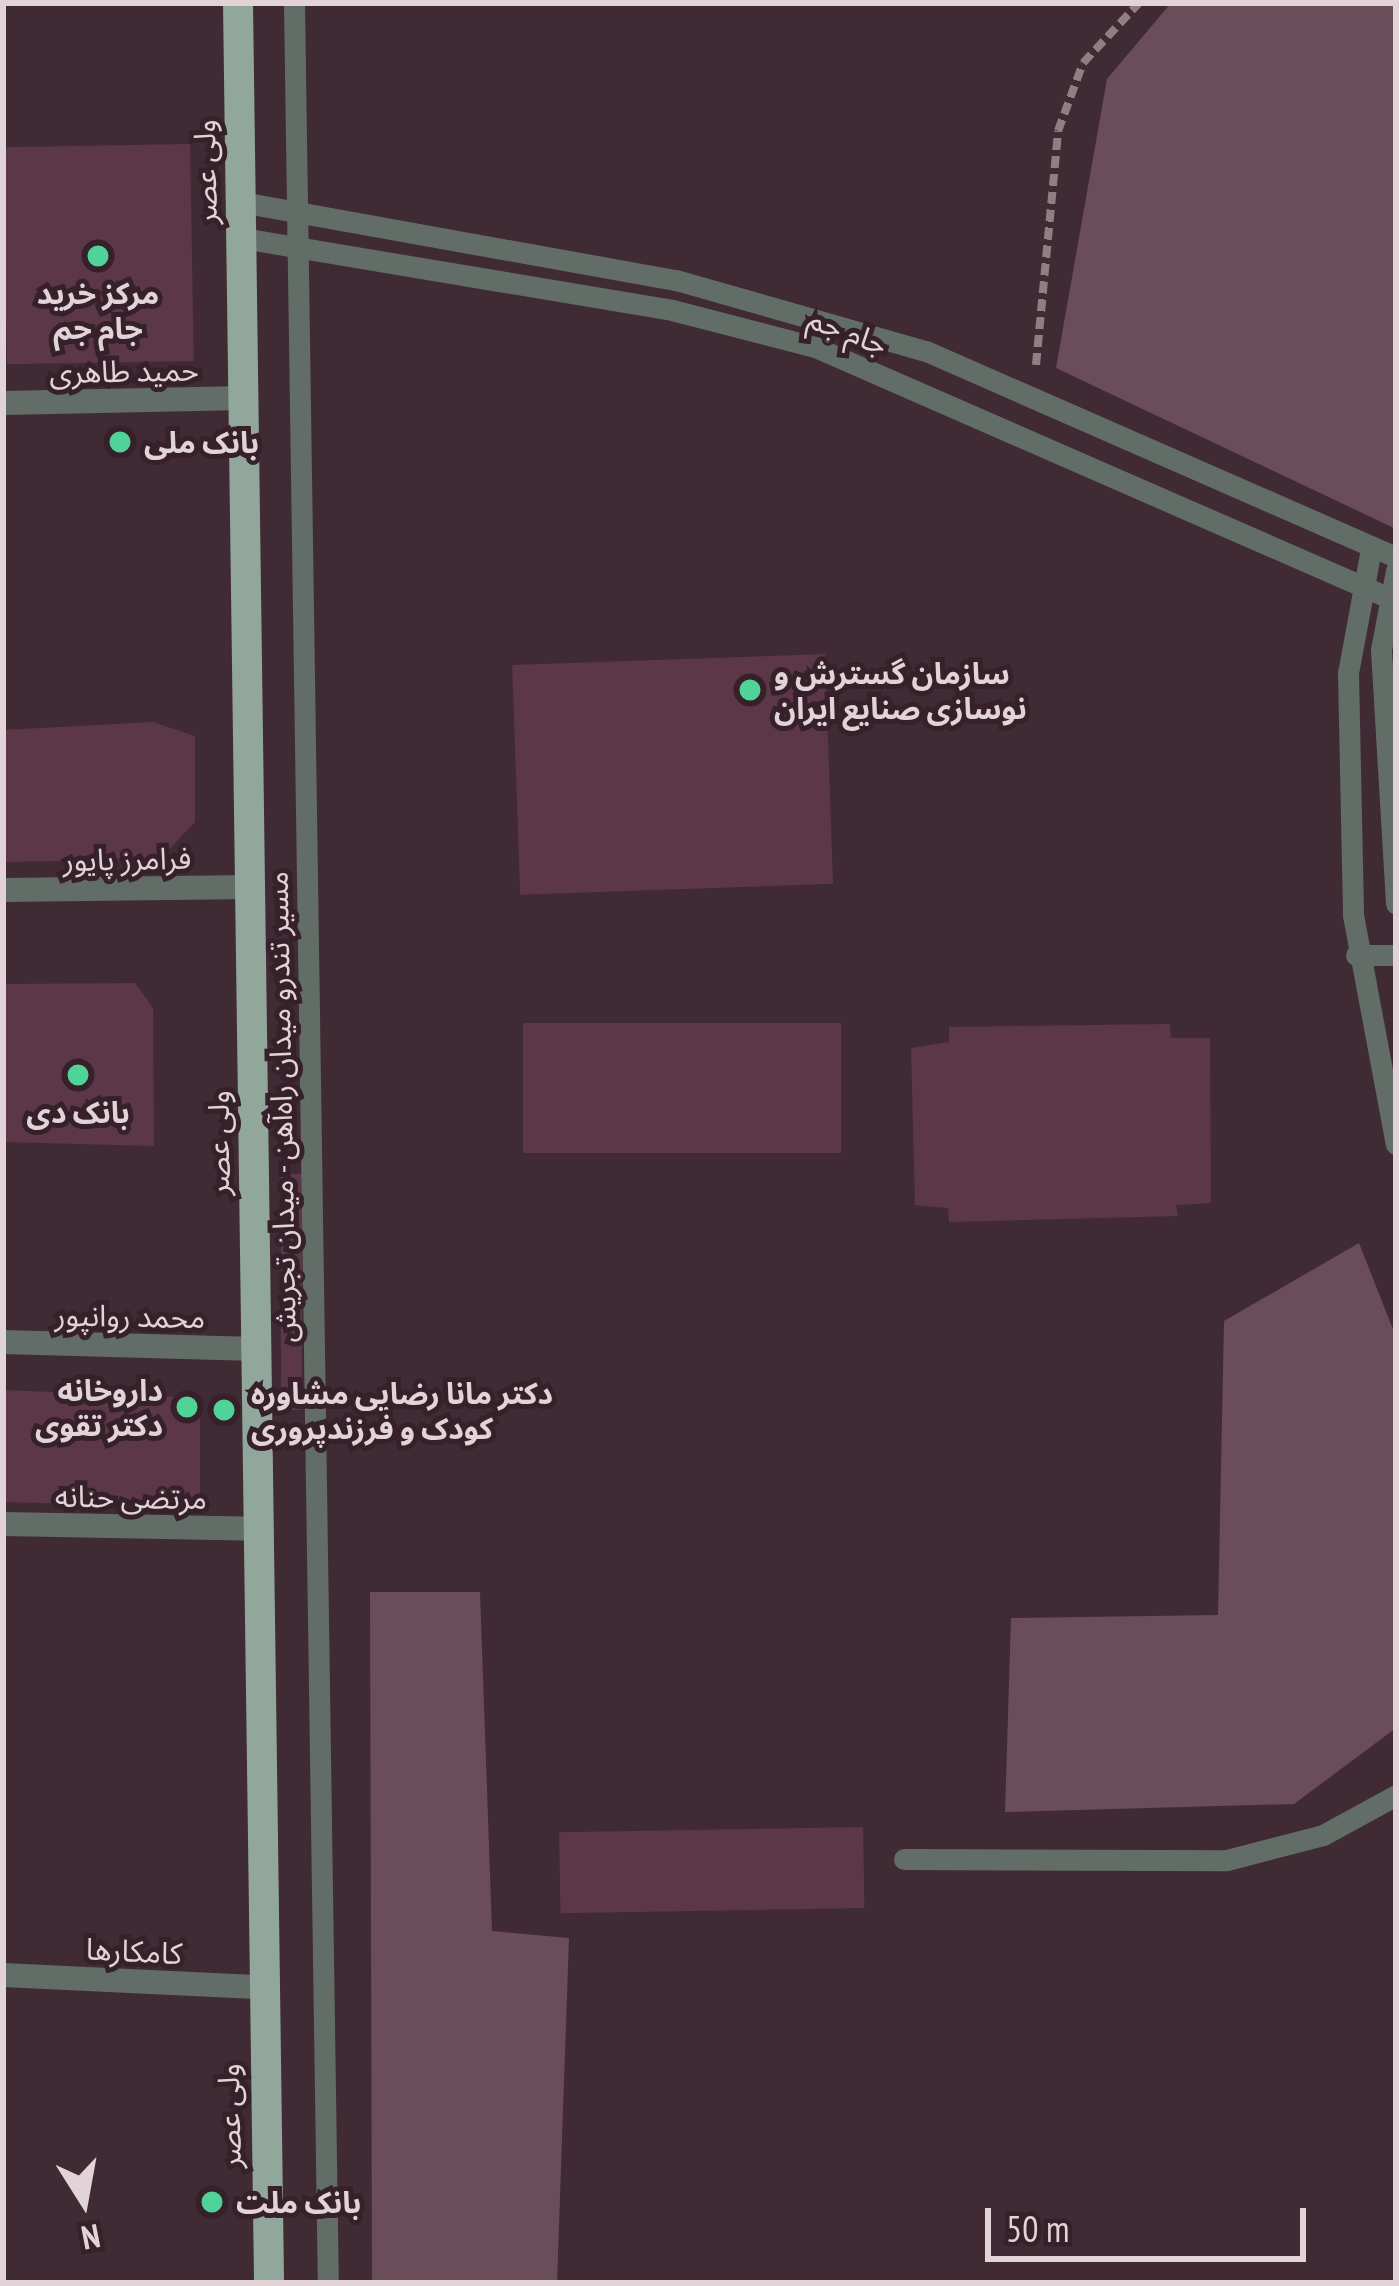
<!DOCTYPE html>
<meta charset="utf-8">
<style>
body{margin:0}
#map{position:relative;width:1399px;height:2286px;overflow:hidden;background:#402b34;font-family:"PT Sans Narrow","Noto Sans Arabic",sans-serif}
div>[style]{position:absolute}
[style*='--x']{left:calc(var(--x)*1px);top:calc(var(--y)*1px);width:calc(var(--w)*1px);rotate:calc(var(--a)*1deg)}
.green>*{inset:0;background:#6a4d59}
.building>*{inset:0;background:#5c3747;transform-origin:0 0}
.path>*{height:8px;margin-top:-4px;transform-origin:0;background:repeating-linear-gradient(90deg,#907e85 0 12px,transparent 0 18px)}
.service>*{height:21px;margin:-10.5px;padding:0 10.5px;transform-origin:10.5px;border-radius:10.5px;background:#636d67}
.minor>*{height:24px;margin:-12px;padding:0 12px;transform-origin:12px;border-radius:12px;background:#636d67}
.primary>*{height:30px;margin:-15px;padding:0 15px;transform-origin:15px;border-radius:15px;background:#92a79b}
.dots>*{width:33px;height:33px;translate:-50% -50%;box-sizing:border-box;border:6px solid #36212a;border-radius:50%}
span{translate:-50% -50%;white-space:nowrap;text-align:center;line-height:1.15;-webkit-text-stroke:10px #36212a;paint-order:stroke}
.street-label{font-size:30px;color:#e1d3d8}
.poi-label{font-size:30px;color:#e1d3d8;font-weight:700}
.left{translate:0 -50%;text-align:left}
.right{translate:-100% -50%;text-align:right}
.frame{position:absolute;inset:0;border:6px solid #e1d3d8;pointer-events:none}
.north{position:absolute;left:24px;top:2142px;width:120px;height:120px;-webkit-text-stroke:9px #36212a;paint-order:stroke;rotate:169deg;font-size:33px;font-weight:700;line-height:48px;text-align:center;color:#e1d3d8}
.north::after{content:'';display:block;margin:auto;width:42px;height:54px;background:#e1d3d8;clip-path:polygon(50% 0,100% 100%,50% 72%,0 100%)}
.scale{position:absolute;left:985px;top:2208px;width:321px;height:54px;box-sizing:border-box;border:6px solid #e1d3d8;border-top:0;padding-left:15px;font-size:36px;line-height:42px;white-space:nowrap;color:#e1d3d8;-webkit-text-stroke:9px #36212a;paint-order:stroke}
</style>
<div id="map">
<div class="green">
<i style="clip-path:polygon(1171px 3px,1396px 3px,1396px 529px,1056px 368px,1107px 79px)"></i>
<i style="clip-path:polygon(1359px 1243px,1396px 1337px,1396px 1728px,1294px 1804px,1005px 1812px,1011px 1618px,1218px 1615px,1224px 1321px)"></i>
<i style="clip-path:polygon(370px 1592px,480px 1592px,492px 1931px,569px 1938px,557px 2283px,372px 2283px)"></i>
</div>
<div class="building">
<i style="left:190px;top:144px;width:217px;height:187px;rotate:89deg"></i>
<i style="left:825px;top:654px;width:230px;height:313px;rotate:88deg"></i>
<i style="clip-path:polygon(153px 722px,195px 736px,195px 822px,160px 859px,3px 862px,3px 730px)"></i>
<i style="clip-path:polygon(135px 983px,153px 1008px,154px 1146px,3px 1142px,3px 984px)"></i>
<i style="left:841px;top:1023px;width:130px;height:318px;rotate:90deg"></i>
<i style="clip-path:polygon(1170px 1024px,1171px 1038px,1210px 1038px,1211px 1203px,1176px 1205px,1178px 1216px,949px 1222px,948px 1208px,915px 1205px,911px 1048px,949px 1042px,949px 1027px)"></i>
<i style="left:281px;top:1174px;width:21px;height:236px"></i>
<i style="clip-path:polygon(3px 1390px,180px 1397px,200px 1417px,200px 1497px,186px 1507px,3px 1502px)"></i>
<i style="left:863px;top:1827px;width:81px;height:304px;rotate:89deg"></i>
</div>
<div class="path">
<i style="--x:1036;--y:365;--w:235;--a:-84.6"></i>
<i style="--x:1058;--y:131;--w:72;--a:-69.8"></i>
<i style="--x:1083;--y:63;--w:82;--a:-47"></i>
</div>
<div class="service">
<i style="--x:294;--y:3;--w:2280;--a:89.15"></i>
<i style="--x:241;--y:202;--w:442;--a:10.2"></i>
<i style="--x:676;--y:280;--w:260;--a:15.9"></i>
<i style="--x:926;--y:351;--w:513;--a:23.67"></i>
<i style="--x:242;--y:238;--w:436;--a:9.5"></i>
<i style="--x:672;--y:310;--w:148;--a:14.5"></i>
<i style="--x:815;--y:347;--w:634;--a:23.61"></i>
<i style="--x:1371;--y:549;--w:126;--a:100.5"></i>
<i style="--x:1348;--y:673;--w:242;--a:88.8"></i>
<i style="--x:1353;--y:915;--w:233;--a:79.4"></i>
<i style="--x:1396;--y:571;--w:80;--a:100.8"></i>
<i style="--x:1381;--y:650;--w:254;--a:86.6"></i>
<i style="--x:1356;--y:955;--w:40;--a:0"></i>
<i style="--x:904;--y:1859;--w:323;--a:0.2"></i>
<i style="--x:1227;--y:1860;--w:99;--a:-14.6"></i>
<i style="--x:1323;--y:1835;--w:83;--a:-28.7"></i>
</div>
<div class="minor">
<i style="--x:3;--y:403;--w:243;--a:-1.2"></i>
<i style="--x:3;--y:890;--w:249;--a:-0.7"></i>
<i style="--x:3;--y:1342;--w:253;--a:1.6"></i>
<i style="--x:3;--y:1524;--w:254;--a:1.1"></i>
<i style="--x:3;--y:1975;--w:259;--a:2.7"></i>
</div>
<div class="primary">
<i style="--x:238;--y:3;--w:2280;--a:89.22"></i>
</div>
<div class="dots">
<i style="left:98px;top:256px;background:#4fd399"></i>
<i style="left:120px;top:442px;background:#4fd399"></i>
<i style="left:750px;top:690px;background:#4fd399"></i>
<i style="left:78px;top:1075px;background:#4fd399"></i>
<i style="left:187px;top:1407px;background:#4fd399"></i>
<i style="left:224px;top:1410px;background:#4fd399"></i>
<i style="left:212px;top:2202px;background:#4fd399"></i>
</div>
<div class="street-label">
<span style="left:205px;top:172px;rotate:-91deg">ولی عصر</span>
<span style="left:848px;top:331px;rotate:21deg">جام جم</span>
<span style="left:124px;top:371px;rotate:-1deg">حمید طاهری</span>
<span style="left:127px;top:859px;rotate:-1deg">فرامرز پایور</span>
<span style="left:281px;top:1107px;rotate:-91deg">مسیر تندرو میدان راه‌آهن - میدان تجریش</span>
<span style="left:218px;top:1143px;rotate:-90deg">ولی عصر</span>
<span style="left:130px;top:1316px;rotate:1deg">محمد روانپور</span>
<span style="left:131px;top:1497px;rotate:1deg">مرتضی حنانه</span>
<span style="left:134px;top:1951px;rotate:3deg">کامکارها</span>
<span style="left:229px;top:2116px;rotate:-91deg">ولی عصر</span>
</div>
<div class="poi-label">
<span style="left:98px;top:310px">مرکز خرید<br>جام جم</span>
<span class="left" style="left:144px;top:442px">بانک ملی</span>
<span class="left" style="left:774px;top:690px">سازمان گسترش و<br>نوسازی صنایع ایران</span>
<span style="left:78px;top:1112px">بانک دی</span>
<span class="right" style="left:163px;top:1407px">داروخانه<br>دکتر تقوی</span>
<span class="left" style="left:251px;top:1410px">دکتر مانا رضایی مشاوره<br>کودک و فرزندپروری</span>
<span class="left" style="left:236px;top:2202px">بانک ملت</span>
</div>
<div class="frame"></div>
<div class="north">N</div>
<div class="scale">50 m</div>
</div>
